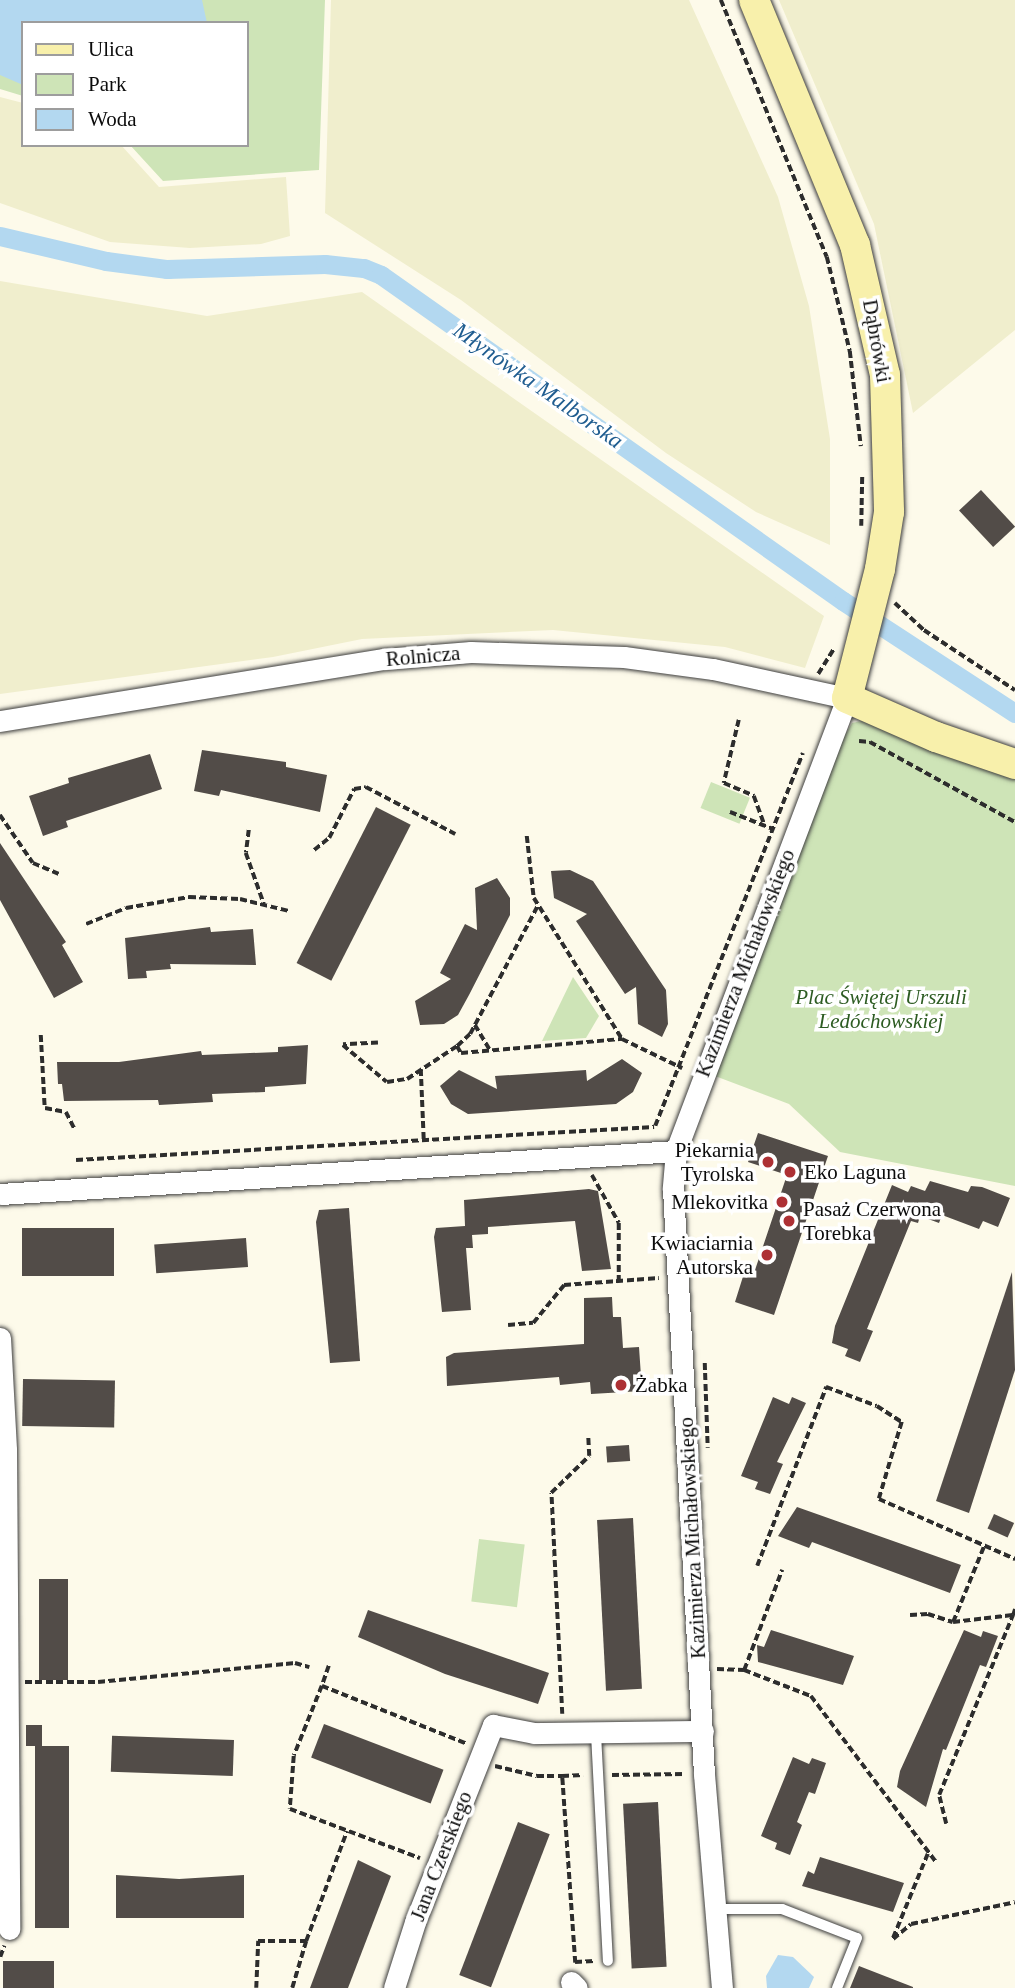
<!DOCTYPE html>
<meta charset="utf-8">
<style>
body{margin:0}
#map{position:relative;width:1015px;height:1988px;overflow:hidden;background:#fdfaea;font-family:Georgia,serif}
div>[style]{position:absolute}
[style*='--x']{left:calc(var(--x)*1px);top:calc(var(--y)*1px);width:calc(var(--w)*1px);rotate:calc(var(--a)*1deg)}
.farmland>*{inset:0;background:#f0eecd}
.green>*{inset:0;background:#cee4b7;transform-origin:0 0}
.water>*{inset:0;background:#b3d8f0}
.canal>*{height:19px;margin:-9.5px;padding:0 9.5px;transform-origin:9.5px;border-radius:9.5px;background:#b3d8f0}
.building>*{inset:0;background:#524c48;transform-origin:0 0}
.path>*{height:3.5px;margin-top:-1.75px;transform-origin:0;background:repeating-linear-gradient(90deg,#2d2d2d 0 7px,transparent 0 10.5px)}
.roads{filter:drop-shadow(0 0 2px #3e3e3e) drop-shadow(0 0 2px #3e3e3e)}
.lane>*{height:10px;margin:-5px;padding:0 5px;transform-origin:5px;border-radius:5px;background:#fff}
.street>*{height:21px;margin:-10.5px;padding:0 10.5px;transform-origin:10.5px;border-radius:10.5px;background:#fff}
.secondary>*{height:30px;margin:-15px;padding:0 15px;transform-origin:15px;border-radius:15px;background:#f8f0ab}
.dots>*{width:19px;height:19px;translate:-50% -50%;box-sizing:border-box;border:4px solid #fff;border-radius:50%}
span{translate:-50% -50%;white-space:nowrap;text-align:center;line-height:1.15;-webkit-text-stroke:7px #fff;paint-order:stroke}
.street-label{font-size:21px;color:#0b0b0b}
.park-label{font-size:21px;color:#2d5c22;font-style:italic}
.poi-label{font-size:21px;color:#0b0b0b}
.right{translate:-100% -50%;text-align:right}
.left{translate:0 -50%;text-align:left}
.water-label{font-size:23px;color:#205d90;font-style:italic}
.legend{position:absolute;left:21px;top:21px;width:228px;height:126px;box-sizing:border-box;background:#fff;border:2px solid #9d9d9d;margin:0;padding:9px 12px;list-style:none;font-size:21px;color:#0b0b0b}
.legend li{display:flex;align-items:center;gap:14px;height:35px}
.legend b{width:35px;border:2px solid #9d9d9d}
</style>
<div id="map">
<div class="farmland">
<i style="clip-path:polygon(331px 0,689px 0,778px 197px,809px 306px,830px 439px,830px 545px,756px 512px,666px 453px,461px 300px,325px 213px)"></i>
<i style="clip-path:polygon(779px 0,1015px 0,1015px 330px,913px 413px,874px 224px)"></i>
<i style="clip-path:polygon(0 97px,23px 103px,23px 145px,121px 145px,159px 187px,286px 177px,290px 236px,261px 244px,190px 248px,110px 242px,0 203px)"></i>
<i style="clip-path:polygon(0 281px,207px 316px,362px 292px,824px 616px,805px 668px,725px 647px,553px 630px,362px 639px,273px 657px,0 694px)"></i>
</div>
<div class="green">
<i style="clip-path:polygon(0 0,325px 0,319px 170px,163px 181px,130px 145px,247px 145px,247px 23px,23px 23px,23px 96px,0 89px)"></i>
<i style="clip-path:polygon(870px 719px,1015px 774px,1015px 1186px,840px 1152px,789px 1104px,715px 1076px,841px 742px,852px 723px)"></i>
<i style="left:711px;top:782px;width:42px;height:28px;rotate:22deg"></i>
<i style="clip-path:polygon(573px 977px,599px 1016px,586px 1038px,542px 1041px)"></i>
<i style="left:479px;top:1539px;width:46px;height:63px;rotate:7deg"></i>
</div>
<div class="water">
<i style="clip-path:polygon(0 0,202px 0,207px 23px,23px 23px,23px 85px,0 75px)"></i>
<i style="clip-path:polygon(778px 1955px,793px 1957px,814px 1977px,809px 1988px,767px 1988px,766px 1976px)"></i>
</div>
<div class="canal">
<i style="--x:0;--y:236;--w:109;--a:13.3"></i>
<i style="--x:106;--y:261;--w:62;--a:7.5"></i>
<i style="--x:167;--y:269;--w:158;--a:-1.8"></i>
<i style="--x:325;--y:264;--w:39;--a:6"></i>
<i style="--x:364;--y:268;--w:18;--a:22"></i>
<i style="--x:381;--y:275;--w:565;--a:35.21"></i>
<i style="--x:843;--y:601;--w:205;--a:33.1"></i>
</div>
<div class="building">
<i style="left:981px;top:490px;width:50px;height:30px;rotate:47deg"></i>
<i style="clip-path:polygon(202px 750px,286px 762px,286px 767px,327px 775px,320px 812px,221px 790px,219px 796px,194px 791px)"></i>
<i style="clip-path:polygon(150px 754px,162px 789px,66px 821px,68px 827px,43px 836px,29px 796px,69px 783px,68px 778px)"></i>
<i style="left:376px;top:807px;width:39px;height:175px;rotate:27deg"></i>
<i style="clip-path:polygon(0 843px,66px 942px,62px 945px,83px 982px,54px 998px,0 900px)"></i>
<i style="clip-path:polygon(570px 870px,593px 881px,666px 990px,668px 1024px,662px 1037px,638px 1024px,636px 987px,625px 994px,576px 921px,587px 914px,554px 898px,551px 871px)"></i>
<i style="clip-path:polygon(497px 878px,510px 898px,510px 915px,469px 995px,458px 1015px,444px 1024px,420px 1025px,415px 1001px,451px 979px,440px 973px,465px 924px,477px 930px,475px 888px)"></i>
<i style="clip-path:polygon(210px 927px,211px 932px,253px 929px,256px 965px,170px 964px,171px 969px,146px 971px,147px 978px,128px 979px,125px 938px)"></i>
<i style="clip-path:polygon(308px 1045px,306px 1084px,265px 1087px,265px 1092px,212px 1094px,213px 1102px,159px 1105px,158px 1100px,64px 1101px,62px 1084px,58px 1084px,57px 1062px,119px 1062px,201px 1051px,202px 1055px,278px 1052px,278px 1047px)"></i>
<i style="clip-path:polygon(622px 1059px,642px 1073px,633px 1092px,616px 1104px,468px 1114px,451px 1104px,440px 1086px,459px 1070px,497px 1089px,495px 1076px,586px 1070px,587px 1081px)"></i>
<i style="clip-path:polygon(758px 1133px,828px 1156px,774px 1315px,735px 1302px,746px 1267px,755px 1270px,787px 1175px,748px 1162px)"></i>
<i style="clip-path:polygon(930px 1181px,968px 1192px,971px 1186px,982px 1187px,1010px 1198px,998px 1227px,983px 1221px,979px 1229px,942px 1215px,939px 1223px,920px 1216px,918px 1223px,911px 1221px,867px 1329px,873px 1331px,860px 1362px,845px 1356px,848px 1349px,832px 1343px,835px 1326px,892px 1185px,908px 1192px,911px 1186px,925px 1191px)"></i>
<i style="clip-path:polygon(589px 1189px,598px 1191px,611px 1269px,582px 1271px,575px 1221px,488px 1227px,488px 1234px,472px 1235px,473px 1248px,466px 1248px,471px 1310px,442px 1312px,434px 1237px,436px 1228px,465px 1226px,464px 1200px)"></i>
<i style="clip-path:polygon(349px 1208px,360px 1361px,330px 1363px,316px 1222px,319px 1210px)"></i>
<i style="left:22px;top:1228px;width:92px;height:48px"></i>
<i style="left:246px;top:1238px;width:29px;height:92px;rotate:86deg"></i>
<i style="clip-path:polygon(1012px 1272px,1015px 1370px,969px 1513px,936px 1501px)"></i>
<i style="clip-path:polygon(612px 1297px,613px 1317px,621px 1317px,623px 1348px,639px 1347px,642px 1391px,591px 1394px,590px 1382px,560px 1385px,559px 1377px,447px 1386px,446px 1357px,454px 1353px,584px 1344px,584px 1298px)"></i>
<i style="left:23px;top:1379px;width:92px;height:47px;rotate:1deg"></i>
<i style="clip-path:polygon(773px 1397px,789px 1404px,792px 1397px,806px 1403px,777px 1462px,783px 1464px,770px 1494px,755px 1489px,758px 1482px,741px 1476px)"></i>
<i style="left:629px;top:1445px;width:16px;height:23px;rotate:86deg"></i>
<i style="clip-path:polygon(797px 1507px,961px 1565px,950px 1593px,812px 1542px,809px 1548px,778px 1536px)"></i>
<i style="left:994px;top:1514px;width:22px;height:16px;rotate:24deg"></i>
<i style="left:633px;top:1518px;width:171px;height:36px;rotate:87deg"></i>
<i style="left:39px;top:1579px;width:29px;height:101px"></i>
<i style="clip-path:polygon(368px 1610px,549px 1673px,538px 1704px,445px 1674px,358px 1637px)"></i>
<i style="clip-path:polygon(771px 1630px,854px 1656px,843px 1685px,758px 1662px,757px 1645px,764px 1647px)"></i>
<i style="clip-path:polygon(964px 1630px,981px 1637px,983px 1631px,998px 1636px,986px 1667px,980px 1665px,946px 1750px,943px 1749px,926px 1807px,897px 1787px,900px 1771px)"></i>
<i style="left:324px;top:1724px;width:128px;height:36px;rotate:21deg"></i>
<i style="left:26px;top:1725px;width:16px;height:21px"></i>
<i style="left:234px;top:1740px;width:36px;height:122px;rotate:92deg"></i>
<i style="left:35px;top:1746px;width:34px;height:182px"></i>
<i style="clip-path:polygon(793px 1757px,809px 1764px,812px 1758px,826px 1763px,815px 1794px,809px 1792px,797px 1822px,802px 1825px,790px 1855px,775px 1849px,777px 1843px,761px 1836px)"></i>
<i style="left:658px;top:1802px;width:165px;height:35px;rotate:87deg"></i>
<i style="left:518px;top:1822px;width:34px;height:164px;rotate:21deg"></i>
<i style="clip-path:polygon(820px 1857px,904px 1883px,893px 1912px,802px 1886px,808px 1871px,814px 1874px)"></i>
<i style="clip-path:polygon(358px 1860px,391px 1876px,348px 1988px,310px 1988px)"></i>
<i style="clip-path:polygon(116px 1875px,179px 1879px,244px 1875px,244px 1918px,116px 1918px)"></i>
<i style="left:3px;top:1961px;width:51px;height:27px"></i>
<i style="clip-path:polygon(859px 1966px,913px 1987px,913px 1988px,850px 1988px)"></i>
</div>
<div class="path">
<i style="--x:721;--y:0;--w:278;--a:67.6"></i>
<i style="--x:827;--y:257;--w:97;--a:76.3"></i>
<i style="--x:850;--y:351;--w:96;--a:83.4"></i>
<i style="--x:861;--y:526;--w:52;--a:-88.9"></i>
<i style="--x:895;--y:603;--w:40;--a:43"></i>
<i style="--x:924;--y:630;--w:109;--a:33.4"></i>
<i style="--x:818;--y:674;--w:31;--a:-58"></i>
<i style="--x:739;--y:720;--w:65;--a:103.4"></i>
<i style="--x:724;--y:783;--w:33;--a:23"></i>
<i style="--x:754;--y:796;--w:32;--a:70"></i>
<i style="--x:859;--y:741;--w:11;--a:5"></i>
<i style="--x:870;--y:742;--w:166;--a:28.9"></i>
<i style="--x:730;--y:812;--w:46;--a:21.6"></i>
<i style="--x:0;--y:815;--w:58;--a:55.5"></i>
<i style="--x:33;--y:863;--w:28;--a:23"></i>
<i style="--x:249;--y:830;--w:23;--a:97"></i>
<i style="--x:246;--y:853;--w:54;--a:70.6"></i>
<i style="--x:527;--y:836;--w:62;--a:83.6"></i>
<i style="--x:534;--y:898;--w:166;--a:58"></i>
<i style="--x:622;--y:1039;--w:67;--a:25.8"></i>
<i style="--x:314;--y:850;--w:19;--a:-39"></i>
<i style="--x:329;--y:838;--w:55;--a:-63"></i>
<i style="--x:354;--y:789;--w:12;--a:-9"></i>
<i style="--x:366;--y:787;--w:101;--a:27.8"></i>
<i style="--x:86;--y:924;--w:43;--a:-21.8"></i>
<i style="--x:126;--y:908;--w:64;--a:-9.9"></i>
<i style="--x:189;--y:897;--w:51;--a:2.2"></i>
<i style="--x:240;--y:899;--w:50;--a:13.8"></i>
<i style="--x:475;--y:1025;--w:29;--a:59"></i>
<i style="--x:41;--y:1035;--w:73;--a:86.9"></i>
<i style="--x:45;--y:1108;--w:21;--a:11"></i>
<i style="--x:66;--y:1112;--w:18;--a:63"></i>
<i style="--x:378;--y:1043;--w:35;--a:177"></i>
<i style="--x:343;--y:1045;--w:57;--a:40.1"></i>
<i style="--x:387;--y:1082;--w:20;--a:-9"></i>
<i style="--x:407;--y:1079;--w:60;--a:-33.4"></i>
<i style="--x:457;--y:1046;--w:8;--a:60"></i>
<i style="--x:461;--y:1053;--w:162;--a:-5"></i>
<i style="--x:457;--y:1046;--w:18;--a:-43"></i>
<i style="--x:470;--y:1034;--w:146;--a:-62.2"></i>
<i style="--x:421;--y:1069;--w:72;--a:87.6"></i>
<i style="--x:655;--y:1126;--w:401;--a:-68.4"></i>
<i style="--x:76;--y:1160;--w:579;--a:-3.27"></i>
<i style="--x:592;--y:1175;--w:55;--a:60.6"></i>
<i style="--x:619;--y:1223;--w:58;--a:90"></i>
<i style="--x:508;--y:1325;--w:25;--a:-5"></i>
<i style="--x:533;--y:1323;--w:49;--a:-50.8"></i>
<i style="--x:564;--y:1285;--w:95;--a:-4.2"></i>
<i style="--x:705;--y:1363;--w:85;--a:88"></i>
<i style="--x:757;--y:1566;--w:192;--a:-68.9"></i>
<i style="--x:826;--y:1387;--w:54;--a:20.4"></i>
<i style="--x:877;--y:1406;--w:30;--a:33"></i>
<i style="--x:902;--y:1422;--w:80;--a:106.6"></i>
<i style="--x:879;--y:1499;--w:149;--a:23.8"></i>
<i style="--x:910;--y:1615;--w:18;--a:-3"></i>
<i style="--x:928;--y:1614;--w:26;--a:18"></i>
<i style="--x:953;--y:1622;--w:82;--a:-67.8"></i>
<i style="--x:953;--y:1622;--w:60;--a:-6.7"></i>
<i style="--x:1013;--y:1615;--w:6;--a:-72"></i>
<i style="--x:329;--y:1666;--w:21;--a:109"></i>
<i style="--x:322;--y:1686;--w:157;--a:21.7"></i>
<i style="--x:717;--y:1669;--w:27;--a:2"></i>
<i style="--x:744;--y:1670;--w:72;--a:21.2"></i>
<i style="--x:811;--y:1696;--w:209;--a:53"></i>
<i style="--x:744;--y:1670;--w:107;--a:-69.2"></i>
<i style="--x:25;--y:1682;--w:73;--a:0"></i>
<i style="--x:98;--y:1682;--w:198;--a:-5.5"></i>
<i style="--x:295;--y:1663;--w:15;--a:16"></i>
<i style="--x:322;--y:1686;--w:75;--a:111.8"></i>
<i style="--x:294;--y:1756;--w:53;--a:94.3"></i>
<i style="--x:290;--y:1809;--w:139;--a:20.7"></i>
<i style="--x:562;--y:1714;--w:221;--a:-92.8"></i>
<i style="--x:551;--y:1493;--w:53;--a:-44.2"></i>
<i style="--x:589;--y:1456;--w:19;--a:-93"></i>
<i style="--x:495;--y:1766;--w:43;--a:13.4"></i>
<i style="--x:537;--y:1776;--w:25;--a:0"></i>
<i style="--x:612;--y:1775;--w:73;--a:-0.8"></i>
<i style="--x:946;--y:1824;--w:30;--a:-104"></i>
<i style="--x:939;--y:1795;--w:195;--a:-67.7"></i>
<i style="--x:928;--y:1854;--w:92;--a:112.4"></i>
<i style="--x:893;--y:1939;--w:23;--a:-40"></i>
<i style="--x:911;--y:1924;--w:106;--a:-11.9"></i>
<i style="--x:0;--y:1957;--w:12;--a:-70"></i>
<i style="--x:575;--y:1962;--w:19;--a:-3"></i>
<i style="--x:575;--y:1963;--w:187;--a:-94"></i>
<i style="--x:562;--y:1776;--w:21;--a:-3"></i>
<i style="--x:256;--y:1988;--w:47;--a:-87.6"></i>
<i style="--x:258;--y:1941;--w:48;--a:0"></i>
<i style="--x:306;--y:1941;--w:117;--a:-69.6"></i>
<i style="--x:292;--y:1988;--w:49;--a:-73.4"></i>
</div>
<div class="roads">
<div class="lane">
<i style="--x:596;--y:1734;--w:227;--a:87"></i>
<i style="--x:715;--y:1909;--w:67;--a:0"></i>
<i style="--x:782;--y:1909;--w:80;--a:21.1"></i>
<i style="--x:857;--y:1938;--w:54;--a:111.8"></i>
</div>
<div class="street">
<i style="--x:0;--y:721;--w:389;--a:-9.2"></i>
<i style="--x:384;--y:659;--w:87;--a:-4.6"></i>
<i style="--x:471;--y:652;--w:153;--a:1.9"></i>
<i style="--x:624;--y:657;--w:90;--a:7.7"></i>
<i style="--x:713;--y:669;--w:137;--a:12.2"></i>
<i style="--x:847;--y:698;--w:484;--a:110.7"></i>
<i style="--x:676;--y:1151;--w:38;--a:95"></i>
<i style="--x:673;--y:1189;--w:586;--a:86.97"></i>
<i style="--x:704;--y:1774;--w:215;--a:85.2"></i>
<i style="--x:0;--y:1194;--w:677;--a:-3.64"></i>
<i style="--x:0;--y:1338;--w:112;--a:86.9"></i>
<i style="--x:0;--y:1450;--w:6;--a:0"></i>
<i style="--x:6;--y:1450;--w:479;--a:89.6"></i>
<i style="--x:571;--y:1982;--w:8;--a:45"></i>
<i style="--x:394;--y:1988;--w:69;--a:-72.3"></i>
<i style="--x:415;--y:1922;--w:212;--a:-68.4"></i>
<i style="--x:493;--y:1725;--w:42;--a:11"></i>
<i style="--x:534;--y:1733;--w:169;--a:-0.7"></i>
</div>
<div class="secondary">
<i style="--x:754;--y:0;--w:265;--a:67.6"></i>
<i style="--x:855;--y:245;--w:133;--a:77"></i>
<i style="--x:885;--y:375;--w:137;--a:88.3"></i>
<i style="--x:889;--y:512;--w:58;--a:99"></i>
<i style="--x:880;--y:569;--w:133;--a:104.3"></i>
<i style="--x:847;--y:698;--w:97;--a:23.7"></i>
<i style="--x:936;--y:737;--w:83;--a:18.9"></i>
</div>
</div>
<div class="dots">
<i style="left:768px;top:1162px;background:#ad3034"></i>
<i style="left:790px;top:1172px;background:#ad3034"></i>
<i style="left:782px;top:1202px;background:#ad3034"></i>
<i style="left:789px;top:1221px;background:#ad3034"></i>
<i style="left:767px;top:1255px;background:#ad3034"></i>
<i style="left:621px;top:1385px;background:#ad3034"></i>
</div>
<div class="street-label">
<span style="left:877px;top:341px;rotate:80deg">Dąbrówki</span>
<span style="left:423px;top:656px;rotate:-5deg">Rolnicza</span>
<span style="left:745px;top:963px;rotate:-69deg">Kazimierza Michałowskiego</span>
<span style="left:692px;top:1538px;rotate:-93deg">Kazimierza Michałowskiego</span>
<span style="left:441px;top:1856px;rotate:-69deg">Jana Czerskiego</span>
</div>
<div class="park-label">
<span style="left:881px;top:1009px">Plac Świętej Urszuli<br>Ledóchowskiej</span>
</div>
<div class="poi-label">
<span class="right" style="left:754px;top:1162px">Piekarnia<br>Tyrolska</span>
<span class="left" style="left:804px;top:1172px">Eko Laguna</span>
<span class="right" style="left:768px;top:1202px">Mlekovitka</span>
<span class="left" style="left:803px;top:1221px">Pasaż Czerwona<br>Torebka</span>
<span class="right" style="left:753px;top:1255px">Kwiaciarnia<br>Autorska</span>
<span class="left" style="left:635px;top:1385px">Żabka</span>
</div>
<div class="water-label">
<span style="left:538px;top:386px;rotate:35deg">Młynówka Malborska</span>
</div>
<ul class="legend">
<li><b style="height:9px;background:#f8f0ab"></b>Ulica</li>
<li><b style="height:19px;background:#cee4b7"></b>Park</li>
<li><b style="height:19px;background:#b3d8f0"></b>Woda</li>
</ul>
</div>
